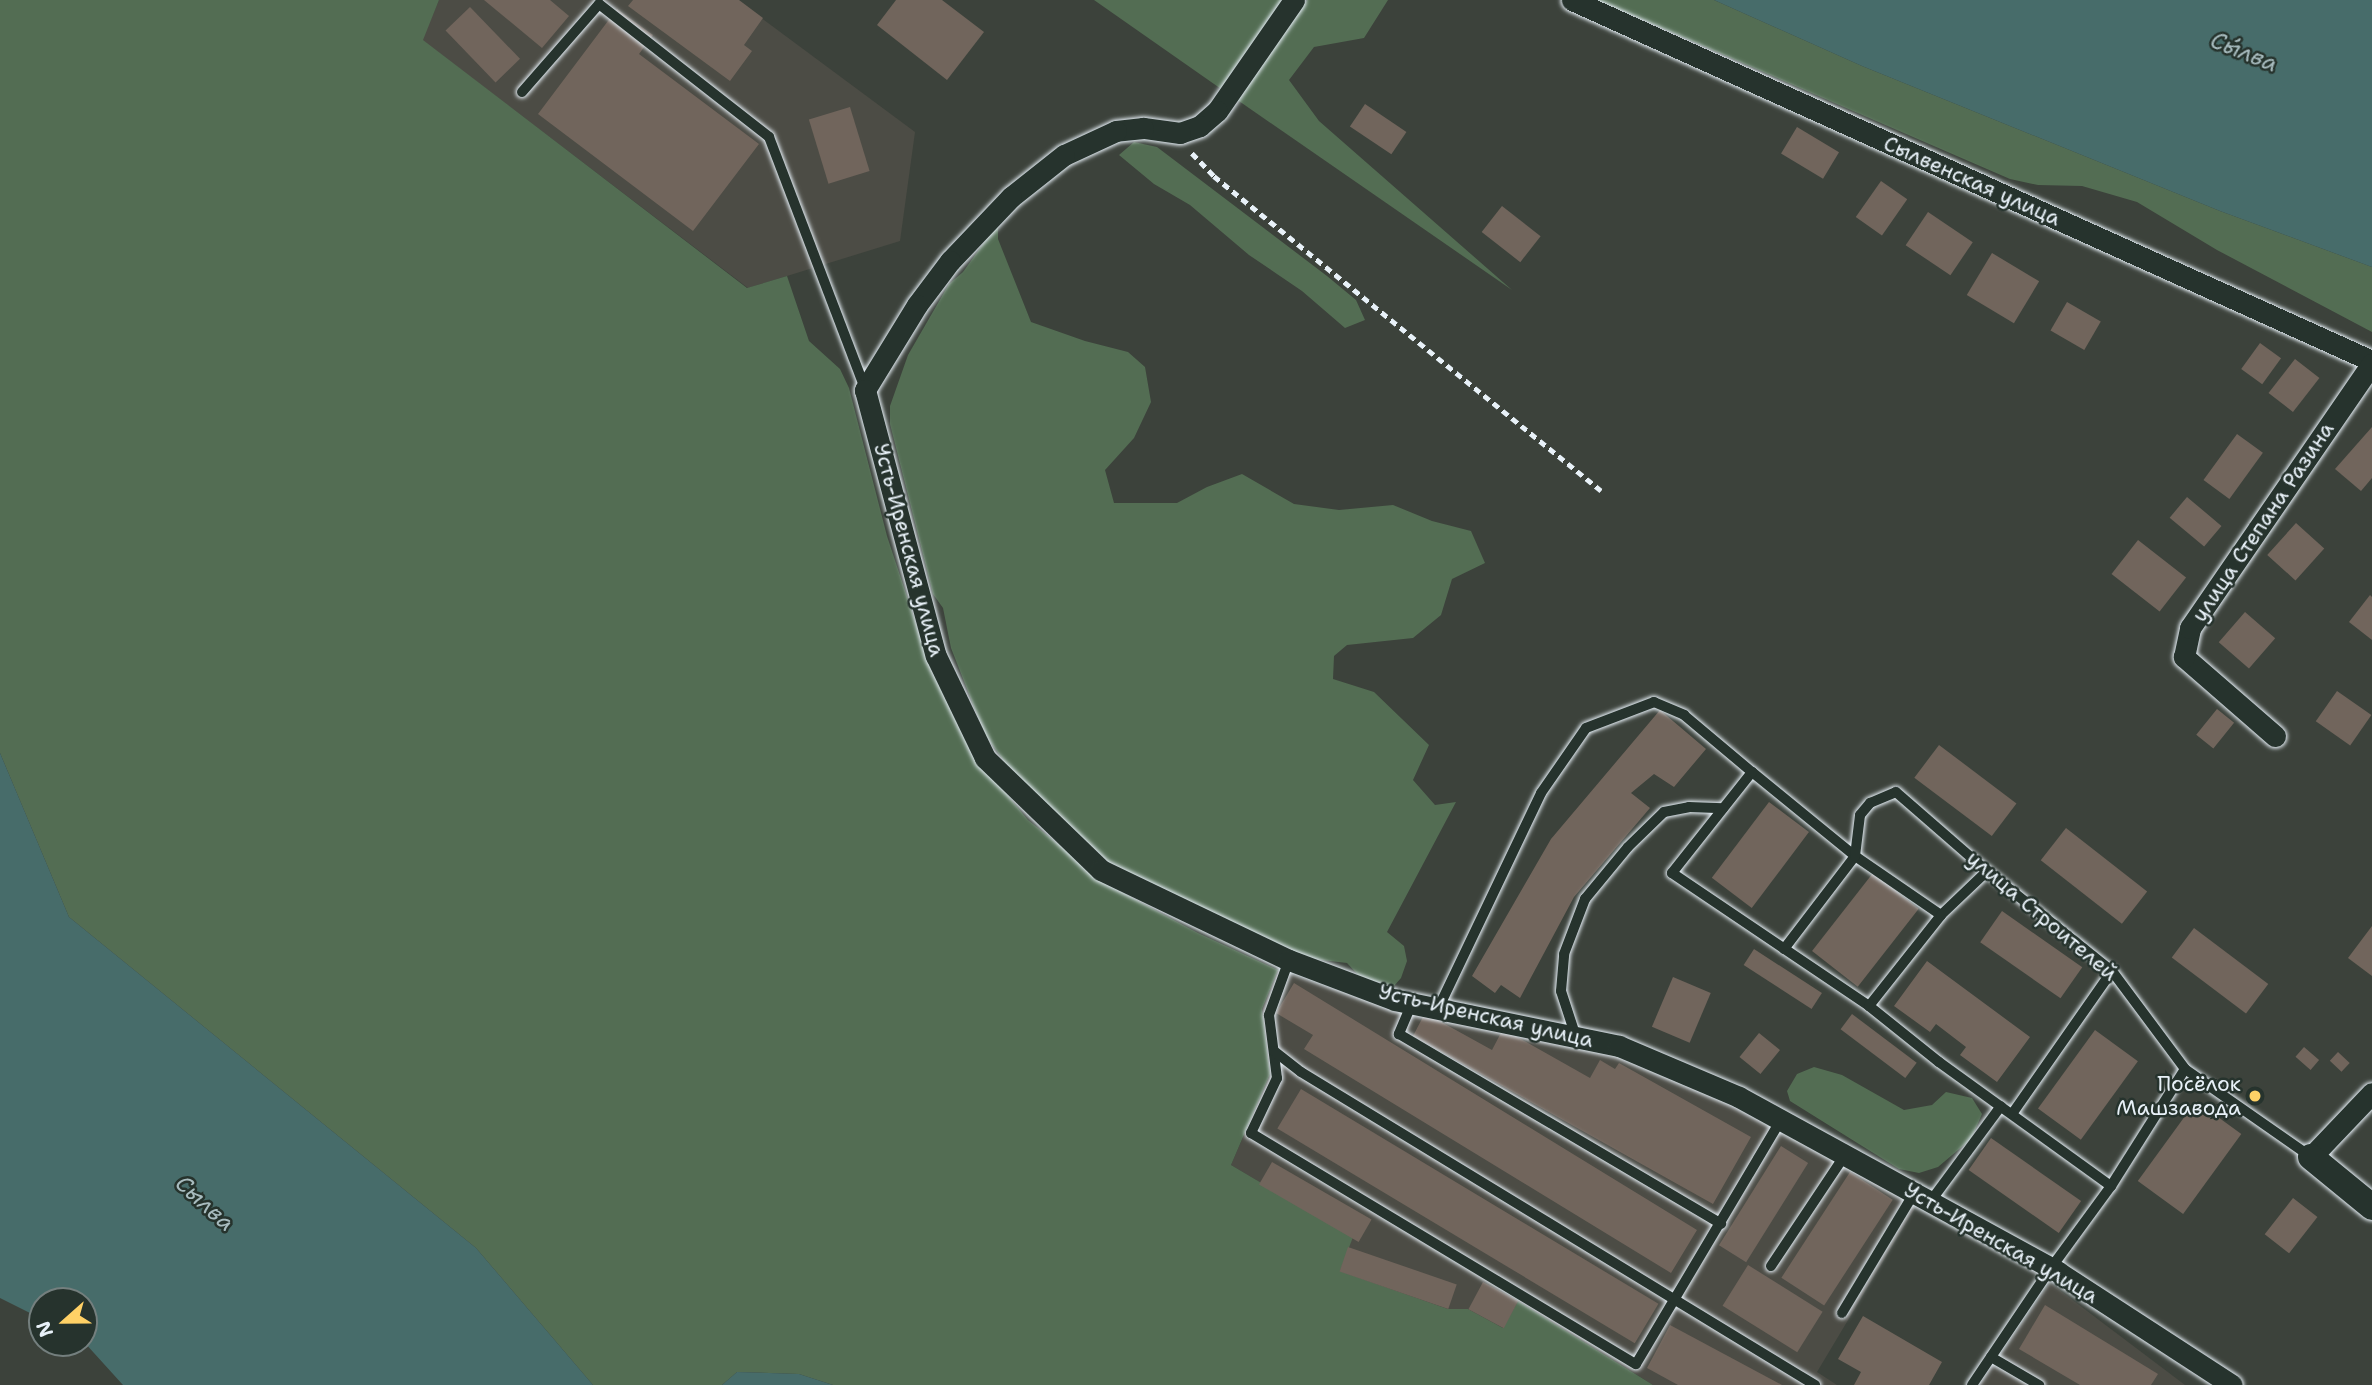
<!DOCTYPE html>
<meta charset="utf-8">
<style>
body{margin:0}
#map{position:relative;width:2372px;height:1385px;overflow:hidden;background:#3c423b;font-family:"Shantell Sans",sans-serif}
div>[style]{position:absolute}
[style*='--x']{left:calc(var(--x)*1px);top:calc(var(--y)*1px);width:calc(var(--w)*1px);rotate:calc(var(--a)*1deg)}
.built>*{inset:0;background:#4c4c45}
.green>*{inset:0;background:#536d53}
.water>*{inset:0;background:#476c6a}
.building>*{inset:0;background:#71655c;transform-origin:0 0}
.path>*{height:4.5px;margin-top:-2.25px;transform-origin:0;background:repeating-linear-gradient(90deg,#e8f1f8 0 7px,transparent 0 12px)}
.roads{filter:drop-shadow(0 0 2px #e8f1f8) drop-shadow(0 0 2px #e8f1f8)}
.service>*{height:10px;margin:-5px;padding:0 5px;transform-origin:5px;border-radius:5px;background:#26332d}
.minor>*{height:21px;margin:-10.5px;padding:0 10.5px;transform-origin:10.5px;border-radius:10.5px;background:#26332d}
.tertiary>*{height:26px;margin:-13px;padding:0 13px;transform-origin:13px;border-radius:13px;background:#26332d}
.dots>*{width:19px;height:19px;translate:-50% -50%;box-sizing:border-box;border:4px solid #26332d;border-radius:50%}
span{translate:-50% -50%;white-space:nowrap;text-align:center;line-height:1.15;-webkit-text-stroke:5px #26332d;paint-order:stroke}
.street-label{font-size:21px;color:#e8f1f8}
.poi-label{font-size:21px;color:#e8f1f8}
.right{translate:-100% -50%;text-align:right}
.water-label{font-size:23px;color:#a8bcbf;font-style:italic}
.north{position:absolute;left:28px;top:1287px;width:70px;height:70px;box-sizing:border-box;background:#26332d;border:2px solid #747f7e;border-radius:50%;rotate:249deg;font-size:19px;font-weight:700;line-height:28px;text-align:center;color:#e8f1f8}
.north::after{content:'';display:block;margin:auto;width:24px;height:32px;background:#ffd166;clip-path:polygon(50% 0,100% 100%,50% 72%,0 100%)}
</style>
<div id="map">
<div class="built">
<i style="clip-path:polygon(439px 0,737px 0,915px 132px,900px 241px,748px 288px,422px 40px)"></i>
<i style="clip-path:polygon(1278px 970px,1394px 1010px,1621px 1054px,1764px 1120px,1902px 1198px,1915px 1208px,1817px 1372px,1837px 1385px,1653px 1385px,1519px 1302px,1503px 1328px,1468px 1309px,1448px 1309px,1339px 1271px,1352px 1237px,1231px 1165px,1270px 1074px,1262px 1009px)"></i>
<i style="clip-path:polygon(2050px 1283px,2185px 1385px,1979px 1385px)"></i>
</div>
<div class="green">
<i style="clip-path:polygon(0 0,439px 0,423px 40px,747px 288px,787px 276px,809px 341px,840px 369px,849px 388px,887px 536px,922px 642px,975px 756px,1028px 820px,1112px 887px,1198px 933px,1278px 970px,1262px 1009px,1270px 1074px,1231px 1165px,1353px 1237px,1340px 1271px,1448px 1309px,1468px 1309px,1503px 1328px,1518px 1301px,1653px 1385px,833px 1385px,799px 1374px,737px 1372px,722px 1385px,593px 1385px,476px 1248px,69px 917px,0 753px)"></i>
<i style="clip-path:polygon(1094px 0,1285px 0,1224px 91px)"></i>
<i style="clip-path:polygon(1307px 0,1388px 0,1364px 38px,1314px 47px,1289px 80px,1319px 121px,1512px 290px,1236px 99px)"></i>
<i style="clip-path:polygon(1597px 0,1714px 0,1862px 66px,2220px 211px,2372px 267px,2372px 332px,2217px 250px,2137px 202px,2082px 186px,2038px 185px,2010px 179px)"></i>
<i style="clip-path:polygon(1134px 142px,1157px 147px,1327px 276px,1356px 300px,1365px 320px,1345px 328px,1302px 291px,1249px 255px,1190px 205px,1154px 184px,1119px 155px)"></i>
<i style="clip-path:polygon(998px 223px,998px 239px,1031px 322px,1085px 341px,1128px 352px,1145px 367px,1151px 402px,1134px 438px,1105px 470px,1114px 503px,1177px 503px,1207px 487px,1242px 474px,1294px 504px,1339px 510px,1393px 505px,1432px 521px,1471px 531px,1485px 563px,1452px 579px,1441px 615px,1413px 638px,1347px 645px,1334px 656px,1333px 679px,1374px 692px,1429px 745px,1413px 780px,1435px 805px,1456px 802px,1387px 932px,1404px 946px,1407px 961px,1401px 978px,1394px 986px,1361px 978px,1347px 963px,1287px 956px,1111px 864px,1020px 783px,985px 735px,951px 648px,943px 608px,933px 594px,890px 424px,890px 406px,908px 355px,949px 284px,963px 272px)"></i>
<i style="clip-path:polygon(1814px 1067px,1842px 1075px,1904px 1110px,1932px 1105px,1946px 1092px,1972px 1098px,1982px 1114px,1971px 1139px,1938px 1167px,1919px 1173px,1899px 1169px,1790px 1101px,1787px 1091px,1797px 1074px)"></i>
</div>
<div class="water">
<i style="clip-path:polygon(1714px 0,2372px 0,2372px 267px,2220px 211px,1862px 66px)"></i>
<i style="clip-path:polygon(0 753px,69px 917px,476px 1248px,593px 1385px,123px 1385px,84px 1342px,84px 1301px,42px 1301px,42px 1319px,0 1298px)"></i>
<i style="clip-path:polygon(737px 1372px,799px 1374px,833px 1385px,722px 1385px)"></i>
</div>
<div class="building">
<i style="clip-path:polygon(484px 0,550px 0,569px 16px,542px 48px)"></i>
<i style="clip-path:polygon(633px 0,739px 0,763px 18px,744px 45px,752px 51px,730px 81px,628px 6px)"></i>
<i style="clip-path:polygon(896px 0,942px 0,984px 32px,947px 80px,877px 25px)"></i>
<i style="left:470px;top:7px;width:72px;height:34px;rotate:46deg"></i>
<i style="clip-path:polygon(617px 9px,653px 35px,639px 54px,759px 144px,693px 231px,538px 114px)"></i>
<i style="left:1365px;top:104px;width:50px;height:27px;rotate:34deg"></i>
<i style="left:850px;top:107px;width:67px;height:43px;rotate:73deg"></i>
<i style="left:1797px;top:127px;width:49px;height:31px;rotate:31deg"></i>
<i style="left:1881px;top:181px;width:32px;height:44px;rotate:35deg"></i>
<i style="left:1502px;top:206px;width:49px;height:33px;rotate:38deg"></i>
<i style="left:1928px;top:212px;width:54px;height:40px;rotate:34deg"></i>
<i style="left:1992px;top:253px;width:55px;height:49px;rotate:31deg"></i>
<i style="left:2067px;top:302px;width:39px;height:33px;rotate:30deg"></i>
<i style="left:2260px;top:343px;width:26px;height:32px;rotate:36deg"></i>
<i style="left:2295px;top:359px;width:31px;height:43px;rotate:38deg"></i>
<i style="clip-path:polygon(2372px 427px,2372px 478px,2361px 491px,2335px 469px)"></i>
<i style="left:2237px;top:434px;width:32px;height:57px;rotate:36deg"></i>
<i style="left:2187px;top:497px;width:45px;height:27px;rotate:40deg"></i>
<i style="left:2296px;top:523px;width:38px;height:43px;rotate:42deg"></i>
<i style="left:2138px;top:540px;width:61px;height:43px;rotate:38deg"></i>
<i style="clip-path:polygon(2370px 595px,2372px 597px,2372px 640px,2349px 622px)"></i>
<i style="left:2245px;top:612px;width:40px;height:40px;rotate:41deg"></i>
<i style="left:2337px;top:691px;width:42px;height:37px;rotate:35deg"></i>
<i style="left:2217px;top:709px;width:22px;height:33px;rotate:39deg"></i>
<i style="clip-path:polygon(1660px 710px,1706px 749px,1674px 787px,1654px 774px,1631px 793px,1650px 808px,1574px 897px,1520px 998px,1501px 985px,1495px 993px,1472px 976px,1551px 839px)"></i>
<i style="left:1939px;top:745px;width:97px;height:41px;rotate:37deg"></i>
<i style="left:1769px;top:802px;width:50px;height:95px;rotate:37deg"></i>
<i style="left:2066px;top:828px;width:103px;height:41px;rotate:38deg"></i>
<i style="left:1873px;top:873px;width:58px;height:99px;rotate:38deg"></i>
<i style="left:2002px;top:911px;width:98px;height:38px;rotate:35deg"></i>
<i style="clip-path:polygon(2372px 926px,2372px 976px,2348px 958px)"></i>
<i style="left:2194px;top:928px;width:93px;height:37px;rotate:37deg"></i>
<i style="left:1754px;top:949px;width:81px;height:19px;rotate:33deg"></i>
<i style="clip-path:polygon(1927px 961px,2030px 1037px,1997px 1082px,1960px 1055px,1966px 1047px,1936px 1024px,1930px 1032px,1894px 1006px)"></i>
<i style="left:1673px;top:977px;width:41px;height:54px;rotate:23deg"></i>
<i style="clip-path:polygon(1294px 983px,1697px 1230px,1671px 1273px,1304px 1049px,1313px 1035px,1276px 1013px)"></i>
<i style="clip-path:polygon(1425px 1013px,1492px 1050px,1503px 1029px,1590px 1078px,1600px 1060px,1615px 1069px,1619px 1063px,1751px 1137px,1713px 1204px,1413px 1036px)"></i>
<i style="left:1852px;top:1014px;width:81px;height:19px;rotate:37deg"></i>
<i style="left:2095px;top:1030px;width:53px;height:97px;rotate:36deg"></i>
<i style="left:1759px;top:1033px;width:27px;height:31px;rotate:39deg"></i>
<i style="left:2304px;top:1047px;width:20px;height:13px;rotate:41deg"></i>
<i style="left:2338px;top:1052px;width:16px;height:12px;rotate:43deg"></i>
<i style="left:1301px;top:1089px;width:417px;height:46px;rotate:31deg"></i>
<i style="left:2196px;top:1101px;width:56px;height:99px;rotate:36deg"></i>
<i style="left:1991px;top:1138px;width:110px;height:39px;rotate:35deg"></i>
<i style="left:1781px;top:1146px;width:32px;height:117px;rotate:32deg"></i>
<i style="left:1272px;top:1162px;width:115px;height:26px;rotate:30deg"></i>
<i style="left:1850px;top:1172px;width:51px;height:126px;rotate:33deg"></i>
<i style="left:2293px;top:1198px;width:31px;height:46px;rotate:38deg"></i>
<i style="left:1348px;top:1247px;width:115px;height:26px;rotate:19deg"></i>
<i style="left:1748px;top:1265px;width:88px;height:48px;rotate:32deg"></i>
<i style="left:1483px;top:1282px;width:40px;height:31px;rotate:28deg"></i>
<i style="clip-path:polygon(2045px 1305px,2158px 1374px,2151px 1385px,2080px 1385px,2019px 1349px)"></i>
<i style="clip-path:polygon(1863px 1316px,1942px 1362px,1929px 1385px,1854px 1385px,1861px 1372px,1838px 1359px)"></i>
<i style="clip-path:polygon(1670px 1325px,1782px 1385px,1678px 1385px,1647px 1368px)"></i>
</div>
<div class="path">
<i style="--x:1192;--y:153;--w:32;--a:46"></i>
<i style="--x:1214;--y:176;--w:499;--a:39.1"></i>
</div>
<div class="roads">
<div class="service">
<i style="--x:522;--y:92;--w:117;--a:-48.8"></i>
<i style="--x:599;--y:4;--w:216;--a:38"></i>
<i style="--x:769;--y:137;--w:270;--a:69.1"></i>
<i style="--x:1941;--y:915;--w:104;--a:-145.5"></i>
<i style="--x:1855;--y:856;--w:133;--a:-140.8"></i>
<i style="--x:1752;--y:772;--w:129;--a:128.4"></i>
<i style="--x:1672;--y:873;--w:238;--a:34"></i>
<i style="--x:1869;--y:1006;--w:90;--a:38.7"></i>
<i style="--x:1939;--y:1062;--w:212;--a:35.8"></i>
<i style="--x:1784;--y:949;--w:117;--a:-52.6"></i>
<i style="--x:1855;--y:856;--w:41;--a:-83"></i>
<i style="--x:1860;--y:815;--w:16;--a:-50"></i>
<i style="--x:1870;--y:803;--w:28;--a:-23"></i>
<i style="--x:1896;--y:792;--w:121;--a:41"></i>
<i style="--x:1987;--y:871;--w:160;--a:38.7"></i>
<i style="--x:2112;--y:971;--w:122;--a:53.3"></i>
<i style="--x:2185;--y:1069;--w:154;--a:34.9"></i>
<i style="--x:1289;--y:960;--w:59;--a:110"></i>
<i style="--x:1269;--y:1015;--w:64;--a:82.8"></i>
<i style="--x:1277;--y:1078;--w:61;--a:115.3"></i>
<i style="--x:1251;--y:1133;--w:449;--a:31"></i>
<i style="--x:1636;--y:1364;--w:284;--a:-59.3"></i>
<i style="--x:1412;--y:1003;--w:34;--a:113"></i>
<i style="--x:1399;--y:1034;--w:374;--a:30.5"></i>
<i style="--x:1869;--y:1006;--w:116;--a:-51.6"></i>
<i style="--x:1941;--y:915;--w:64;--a:-43.7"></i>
<i style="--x:1438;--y:1009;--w:239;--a:-64.5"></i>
<i style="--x:1541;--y:793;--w:79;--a:-55.3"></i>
<i style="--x:1586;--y:728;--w:73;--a:-20.9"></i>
<i style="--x:1654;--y:702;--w:33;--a:23"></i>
<i style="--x:1684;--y:715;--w:89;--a:40"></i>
<i style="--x:1576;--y:1037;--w:48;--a:-108.1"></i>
<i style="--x:1561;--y:991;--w:37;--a:-85"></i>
<i style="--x:1564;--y:954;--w:59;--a:-69.1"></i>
<i style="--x:1585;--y:899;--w:67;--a:-50.4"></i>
<i style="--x:1628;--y:847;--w:50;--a:-44.2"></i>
<i style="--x:1664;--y:812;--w:25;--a:-11"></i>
<i style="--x:1689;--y:807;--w:34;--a:2"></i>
<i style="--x:1274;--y:1051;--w:34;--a:38"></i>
<i style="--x:1301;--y:1072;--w:602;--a:31.34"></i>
<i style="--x:2012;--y:1114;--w:174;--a:-55"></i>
<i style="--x:1930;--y:1202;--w:119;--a:-53.5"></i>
<i style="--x:1771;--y:1266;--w:133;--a:-56.3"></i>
<i style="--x:1842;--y:1313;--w:140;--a:-59"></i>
<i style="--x:1991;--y:1357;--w:56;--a:30.3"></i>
<i style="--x:1972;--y:1385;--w:141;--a:-56"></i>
<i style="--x:2051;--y:1268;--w:102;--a:-53.8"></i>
<i style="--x:2111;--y:1186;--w:138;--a:-57.7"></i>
</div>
<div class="minor">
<i style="--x:1294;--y:0;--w:135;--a:124.7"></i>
<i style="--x:1217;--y:111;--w:23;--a:139"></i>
<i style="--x:1200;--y:126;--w:21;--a:161"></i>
<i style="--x:1180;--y:133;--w:37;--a:-172"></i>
<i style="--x:1143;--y:128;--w:27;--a:174"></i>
<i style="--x:1116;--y:131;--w:57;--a:155.2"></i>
<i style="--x:1064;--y:155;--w:68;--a:141.6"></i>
<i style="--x:1011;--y:197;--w:88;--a:133.6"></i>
<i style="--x:950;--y:261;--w:55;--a:126.9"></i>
<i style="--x:917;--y:305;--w:100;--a:121.5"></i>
<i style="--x:865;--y:390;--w:275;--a:75.1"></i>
<i style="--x:936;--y:656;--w:113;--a:64.3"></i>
<i style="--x:985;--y:758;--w:161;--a:44"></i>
<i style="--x:1101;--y:870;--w:208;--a:25.6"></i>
<i style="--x:1289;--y:960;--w:113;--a:20.7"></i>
<i style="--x:1395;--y:1000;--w:229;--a:11.6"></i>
<i style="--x:1619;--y:1046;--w:130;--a:23"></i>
<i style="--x:1739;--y:1097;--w:364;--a:28.7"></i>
<i style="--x:2058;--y:1272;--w:207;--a:33"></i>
<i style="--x:1572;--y:0;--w:878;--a:24.29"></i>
<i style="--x:2275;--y:736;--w:121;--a:-139"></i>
<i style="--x:2184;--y:657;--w:30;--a:-78"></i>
<i style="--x:2190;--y:628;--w:321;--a:-55.5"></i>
<i style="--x:2311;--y:1157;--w:88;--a:-46.4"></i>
</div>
<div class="tertiary">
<i style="--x:2311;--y:1157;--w:79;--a:39.3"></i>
</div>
</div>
<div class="dots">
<i style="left:2255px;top:1096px;background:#ffd166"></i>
</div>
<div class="street-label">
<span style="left:1972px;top:181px;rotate:24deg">Сылвенская улица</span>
<span style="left:2263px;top:522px;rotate:-56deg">улица Степана Разина</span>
<span style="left:909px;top:550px;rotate:75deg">Усть-Иренская улица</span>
<span style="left:2042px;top:916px;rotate:40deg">улица Строителей</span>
<span style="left:1486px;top:1016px;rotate:13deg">Усть-Иренская улица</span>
<span style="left:2001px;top:1243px;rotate:30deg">Усть-Иренская улица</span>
</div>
<div class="poi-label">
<span class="right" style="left:2241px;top:1096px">Посёлок<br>Машзавода</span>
</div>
<div class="water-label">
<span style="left:2244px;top:52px;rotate:22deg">Сы́лва</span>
<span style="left:205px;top:1203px;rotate:42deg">Сылва</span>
</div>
<div class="north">N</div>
</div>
